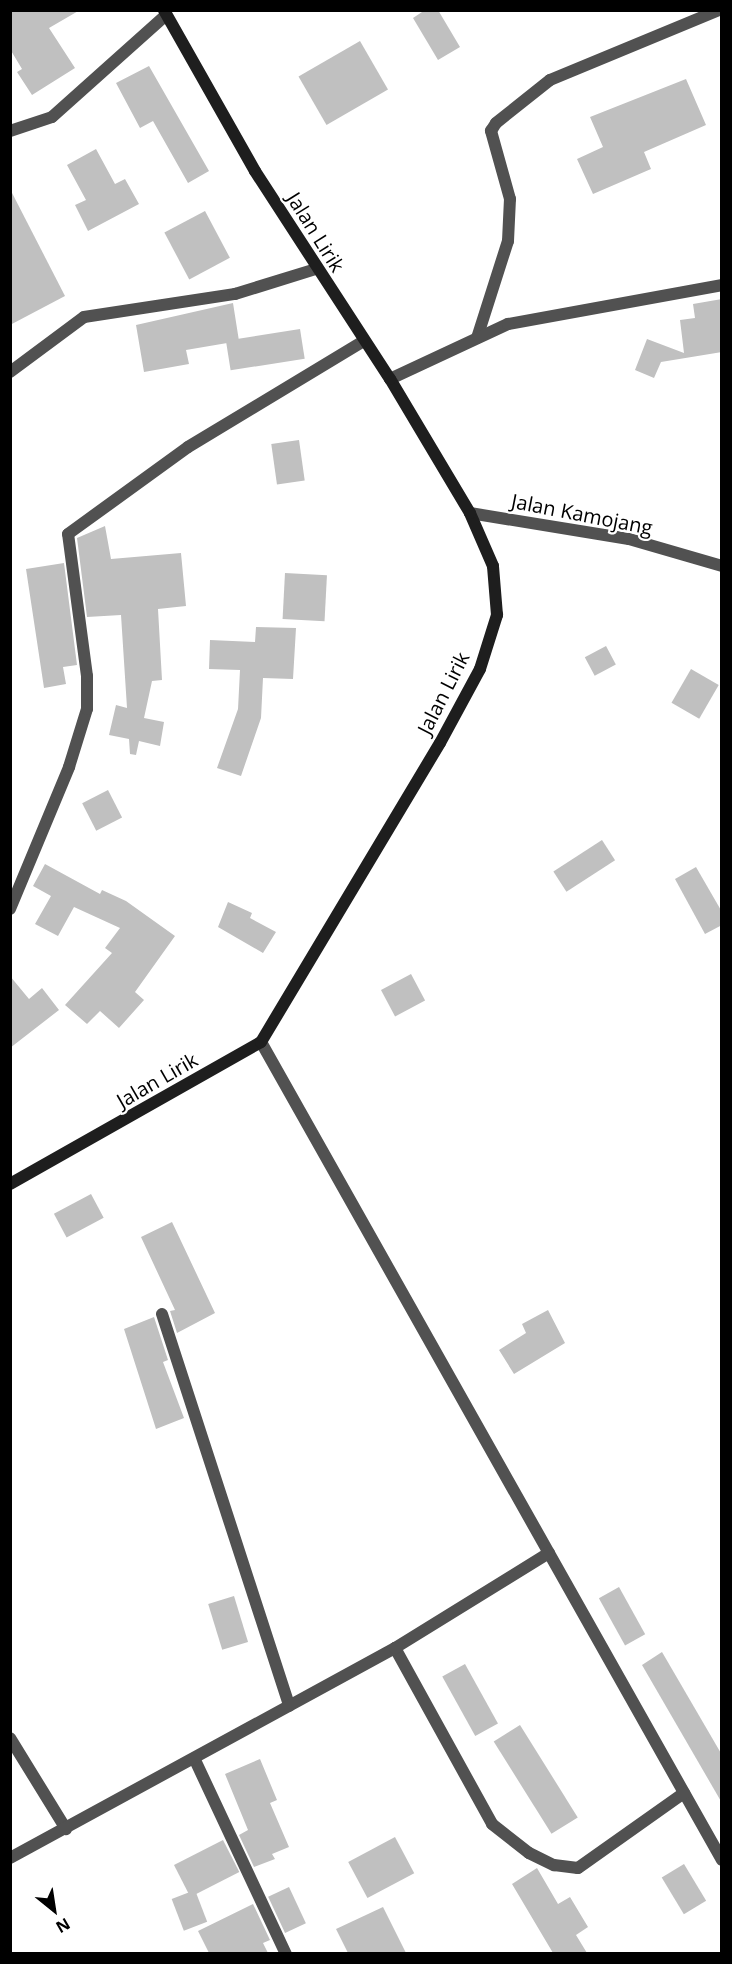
<!DOCTYPE html>
<style>
body{margin:0}
#map{position:relative;width:732px;height:1964px;overflow:hidden;background:#fff;font-family:"Open Sans",sans-serif}
div>[style]{position:absolute}
[style*='--x']{left:calc(var(--x)*1px);top:calc(var(--y)*1px);width:calc(var(--w)*1px);rotate:calc(var(--a)*1deg)}
.building>*{inset:0;background:#c0c0c0;transform-origin:0 0}
.street>*{height:12px;margin:-6px;padding:0 6px;transform-origin:6px;border-radius:6px;background:#515151}
.secondary>*{height:12px;margin:-6px;padding:0 6px;transform-origin:6px;border-radius:6px;background:#1e1e1e}
span{translate:-50% -50%;white-space:nowrap;text-align:center;line-height:1.15;-webkit-text-stroke:4.5px #fff;paint-order:stroke}
.street-label{font-size:20px;color:#000}
.frame{position:absolute;inset:0;border:12px solid #000;pointer-events:none}
.north{position:absolute;left:24px;top:1880px;width:60px;height:60px;-webkit-text-stroke:4px #fff;paint-order:stroke;rotate:150deg;font-size:16px;font-weight:700;line-height:24px;text-align:center;color:#000}
.north::after{content:'';display:block;margin:auto;width:21px;height:27px;background:#000;clip-path:polygon(50% 0,100% 100%,50% 72%,0 100%)}
</style>
<div id="map">
<div class="building">
<i style="clip-path:polygon(10px 10px,80px 10px,49px 28px,75px 68px,32px 95px,17px 72px,22px 69px,10px 49px)"></i>
<i style="clip-path:polygon(425px 10px,438px 10px,460px 47px,438px 60px,413px 18px)"></i>
<i style="left:360px;top:41px;width:56px;height:71px;rotate:60deg"></i>
<i style="clip-path:polygon(149px 66px,209px 171px,188px 183px,153px 121px,140px 128px,116px 83px)"></i>
<i style="clip-path:polygon(686px 79px,706px 125px,644px 152px,651px 169px,593px 194px,577px 159px,603px 147px,590px 117px)"></i>
<i style="clip-path:polygon(96px 149px,115px 184px,125px 179px,139px 204px,88px 231px,75px 205px,86px 200px,67px 165px)"></i>
<i style="clip-path:polygon(10px 189px,65px 296px,10px 325px)"></i>
<i style="left:205px;top:211px;width:53px;height:46px;rotate:62deg"></i>
<i style="clip-path:polygon(722px 299px,722px 352px,661px 362px,654px 378px,635px 370px,647px 339px,684px 353px,680px 320px,695px 318px,693px 304px)"></i>
<i style="clip-path:polygon(233px 303px,239px 341px,186px 350px,189px 364px,144px 372px,136px 325px)"></i>
<i style="left:300px;top:329px;width:30px;height:75px;rotate:81deg"></i>
<i style="left:299px;top:440px;width:41px;height:28px;rotate:82deg"></i>
<i style="clip-path:polygon(105px 526px,111px 559px,181px 553px,186px 606px,158px 609px,162px 680px,152px 681px,144px 718px,164px 722px,160px 746px,139px 741px,136px 755px,130px 754px,129px 739px,109px 735px,116px 705px,127px 708px,121px 615px,87px 617px,77px 538px)"></i>
<i style="clip-path:polygon(64px 563px,77px 665px,63px 667px,66px 684px,44px 688px,26px 569px)"></i>
<i style="left:285px;top:573px;width:42px;height:46px;rotate:3deg"></i>
<i style="clip-path:polygon(256px 627px,296px 628px,293px 679px,263px 678px,261px 718px,241px 776px,217px 768px,238px 709px,240px 670px,209px 669px,210px 640px,255px 642px)"></i>
<i style="left:606px;top:646px;width:21px;height:24px;rotate:62deg"></i>
<i style="left:691px;top:669px;width:32px;height:39px;rotate:30deg"></i>
<i style="left:108px;top:790px;width:31px;height:29px;rotate:63deg"></i>
<i style="left:602px;top:840px;width:24px;height:58px;rotate:57deg"></i>
<i style="clip-path:polygon(45px 864px,100px 894px,102px 890px,126px 901px,175px 936px,135px 992px,144px 1000px,119px 1028px,100px 1011px,87px 1024px,65px 1005px,112px 953px,105px 948px,120px 928px,74px 907px,58px 936px,35px 924px,51px 896px,33px 886px)"></i>
<i style="clip-path:polygon(696px 867px,722px 912px,722px 925px,705px 934px,675px 879px)"></i>
<i style="clip-path:polygon(228px 902px,252px 913px,250px 918px,276px 932px,263px 953px,218px 927px)"></i>
<i style="left:411px;top:974px;width:30px;height:34px;rotate:62deg"></i>
<i style="clip-path:polygon(10px 976px,29px 999px,42px 988px,59px 1010px,10px 1048px)"></i>
<i style="left:91px;top:1194px;width:27px;height:42px;rotate:62deg"></i>
<i style="clip-path:polygon(172px 1222px,215px 1313px,177px 1333px,170px 1311px,175px 1310px,141px 1237px)"></i>
<i style="clip-path:polygon(548px 1310px,565px 1343px,514px 1374px,499px 1350px,526px 1333px,522px 1324px)"></i>
<i style="clip-path:polygon(154px 1317px,168px 1360px,163px 1362px,184px 1418px,156px 1429px,124px 1329px)"></i>
<i style="left:619px;top:1587px;width:54px;height:23px;rotate:61deg"></i>
<i style="left:234px;top:1596px;width:48px;height:27px;rotate:73deg"></i>
<i style="clip-path:polygon(662px 1652px,722px 1755px,722px 1803px,642px 1665px)"></i>
<i style="left:465px;top:1664px;width:68px;height:26px;rotate:61deg"></i>
<i style="left:520px;top:1725px;width:109px;height:31px;rotate:58deg"></i>
<i style="clip-path:polygon(260px 1759px,277px 1800px,270px 1803px,289px 1847px,272px 1854px,275px 1859px,254px 1867px,239px 1835px,248px 1830px,225px 1774px)"></i>
<i style="left:395px;top:1837px;width:41px;height:53px;rotate:62deg"></i>
<i style="left:223px;top:1840px;width:36px;height:55px;rotate:63deg"></i>
<i style="left:684px;top:1864px;width:43px;height:26px;rotate:59deg"></i>
<i style="clip-path:polygon(537px 1868px,558px 1904px,570px 1897px,588px 1927px,576px 1935px,587px 1953px,553px 1953px,512px 1884px)"></i>
<i style="left:289px;top:1887px;width:40px;height:23px;rotate:65deg"></i>
<i style="left:195px;top:1890px;width:34px;height:25px;rotate:69deg"></i>
<i style="clip-path:polygon(253px 1904px,270px 1940px,263px 1943px,268px 1953px,209px 1953px,198px 1931px)"></i>
<i style="clip-path:polygon(383px 1907px,406px 1953px,348px 1953px,336px 1929px)"></i>
</div>
<div class="street">
<i style="--x:10;--y:131;--w:44;--a:-18.4"></i>
<i style="--x:52;--y:117;--w:153;--a:-41.8"></i>
<i style="--x:477;--y:338;--w:102;--a:-72.3"></i>
<i style="--x:508;--y:241;--w:42;--a:-87.3"></i>
<i style="--x:510;--y:199;--w:71;--a:-105.6"></i>
<i style="--x:491;--y:131;--w:9;--a:-58"></i>
<i style="--x:496;--y:123;--w:69;--a:-38.5"></i>
<i style="--x:550;--y:80;--w:183;--a:-22.5"></i>
<i style="--x:10;--y:372;--w:92;--a:-36.6"></i>
<i style="--x:84;--y:317;--w:153;--a:-8.7"></i>
<i style="--x:235;--y:294;--w:85;--a:-17.2"></i>
<i style="--x:390;--y:379;--w:130;--a:-25"></i>
<i style="--x:508;--y:324;--w:218;--a:-10.3"></i>
<i style="--x:470;--y:513;--w:161;--a:9.3"></i>
<i style="--x:629;--y:539;--w:97;--a:16.2"></i>
<i style="--x:10;--y:909;--w:154;--a:-67.4"></i>
<i style="--x:69;--y:767;--w:61;--a:-72.8"></i>
<i style="--x:87;--y:709;--w:33;--a:-90"></i>
<i style="--x:87;--y:676;--w:143;--a:-97.6"></i>
<i style="--x:68;--y:534;--w:148;--a:-35.9"></i>
<i style="--x:188;--y:447;--w:203;--a:-31.1"></i>
<i style="--x:261;--y:1042;--w:939;--a:60.6"></i>
<i style="--x:162;--y:1314;--w:412;--a:72"></i>
<i style="--x:395;--y:1648;--w:201;--a:61.1"></i>
<i style="--x:492;--y:1824;--w:47;--a:38.1"></i>
<i style="--x:529;--y:1853;--w:28;--a:26"></i>
<i style="--x:554;--y:1865;--w:24;--a:7"></i>
<i style="--x:578;--y:1868;--w:130;--a:-35.3"></i>
<i style="--x:10;--y:1738;--w:107;--a:58.4"></i>
<i style="--x:195;--y:1760;--w:214;--a:64.9"></i>
<i style="--x:10;--y:1858;--w:439;--a:-28.6"></i>
<i style="--x:395;--y:1648;--w:181;--a:-31.7"></i>
</div>
<div class="secondary">
<i style="--x:10;--y:1184;--w:288;--a:-29.5"></i>
<i style="--x:261;--y:1042;--w:348;--a:-59.1"></i>
<i style="--x:440;--y:743;--w:84;--a:-61.6"></i>
<i style="--x:480;--y:669;--w:57;--a:-72.5"></i>
<i style="--x:497;--y:615;--w:49;--a:-94.7"></i>
<i style="--x:493;--y:566;--w:58;--a:-113.5"></i>
<i style="--x:470;--y:513;--w:156;--a:-120.8"></i>
<i style="--x:390;--y:379;--w:248;--a:-123"></i>
<i style="--x:255;--y:171;--w:185;--a:-119.5"></i>
</div>
<div class="street-label">
<span style="left:316px;top:232px;rotate:58deg">Jalan Lirik</span>
<span style="left:582px;top:514px;rotate:11deg">Jalan Kamojang</span>
<span style="left:443px;top:693px;rotate:-63deg">Jalan Lirik</span>
<span style="left:157px;top:1080px;rotate:-30deg">Jalan Lirik</span>
</div>
<div class="frame"></div>
<div class="north">N</div>
</div>
